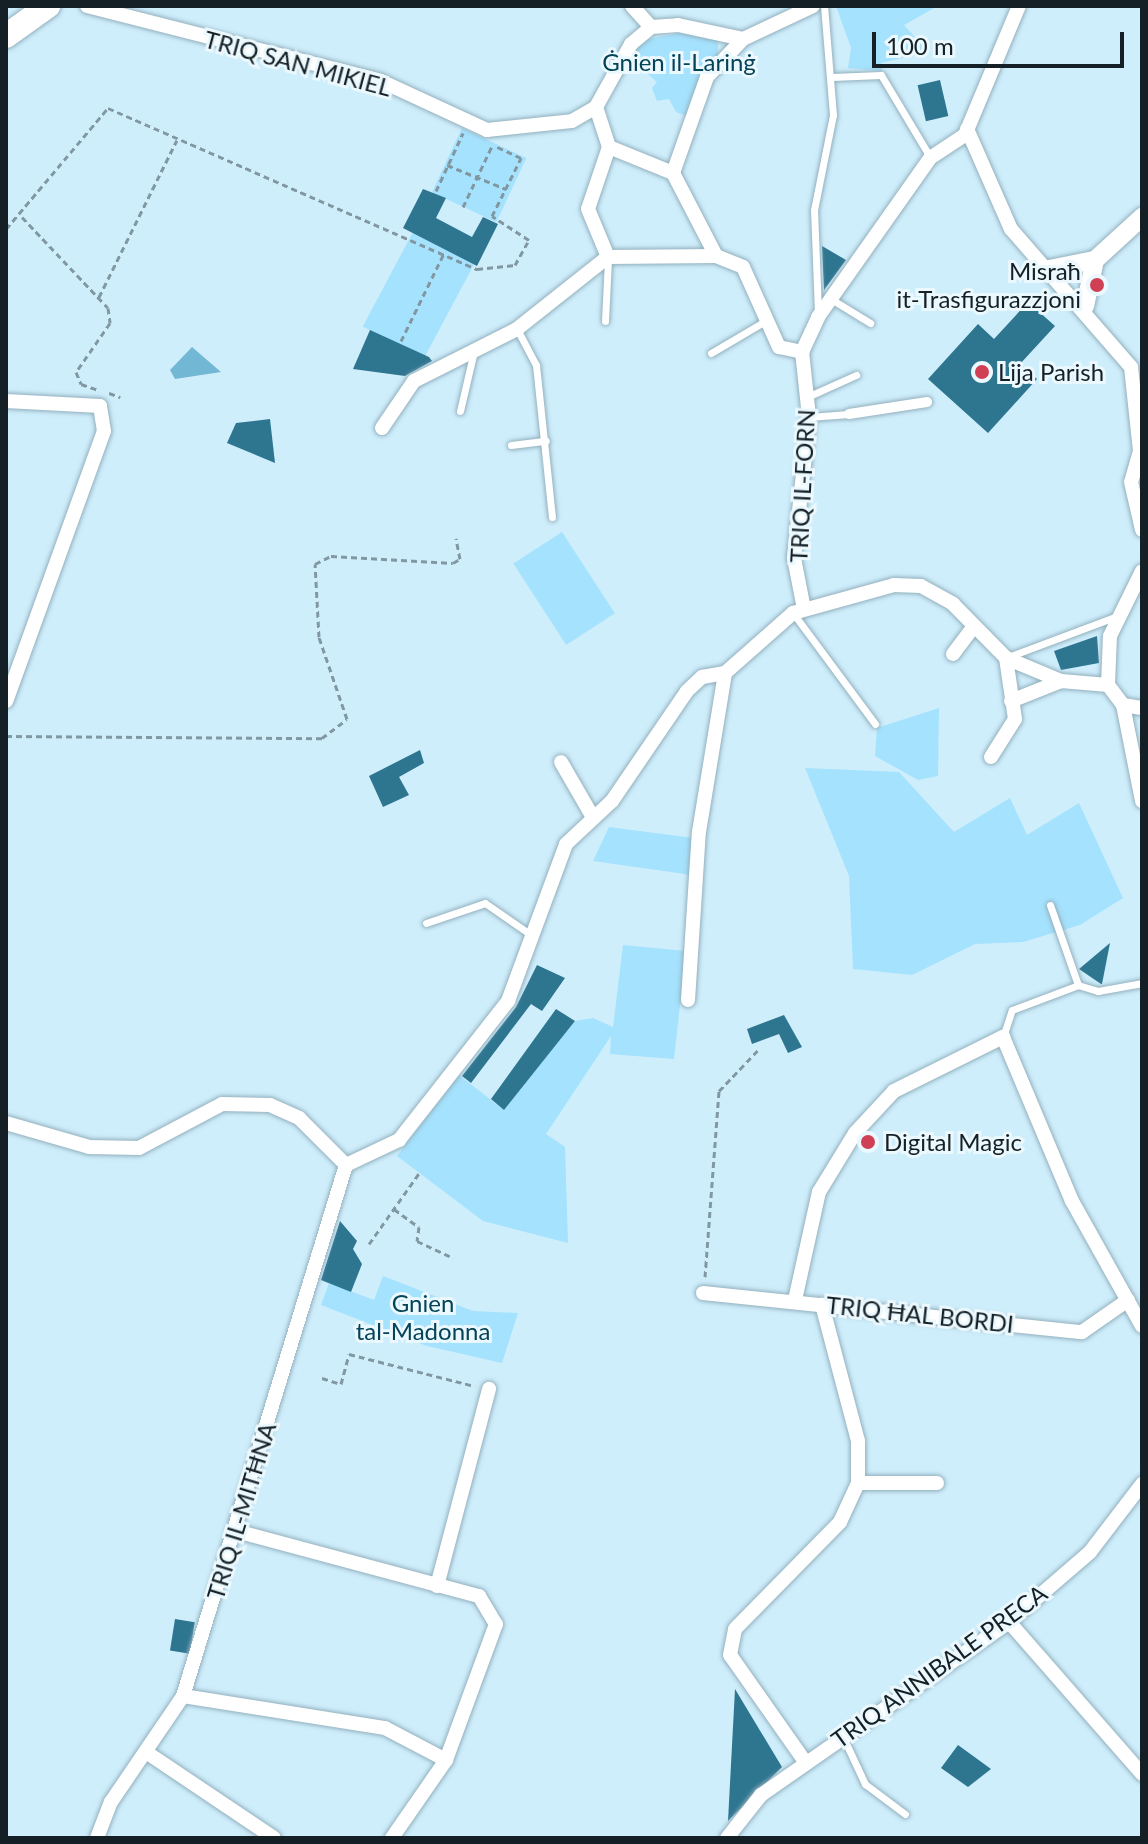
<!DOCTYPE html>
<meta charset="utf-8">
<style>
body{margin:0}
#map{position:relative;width:1148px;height:1844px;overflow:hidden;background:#cfeefc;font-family:Lato,sans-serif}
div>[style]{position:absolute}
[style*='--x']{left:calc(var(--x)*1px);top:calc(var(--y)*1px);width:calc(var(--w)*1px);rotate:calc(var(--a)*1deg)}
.green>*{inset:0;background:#a5e2fd;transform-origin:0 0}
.water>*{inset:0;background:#72b7d4}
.building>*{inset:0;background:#2e7590;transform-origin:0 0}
.path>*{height:3px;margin-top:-1.5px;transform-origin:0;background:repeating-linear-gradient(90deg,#8198a2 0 6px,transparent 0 10px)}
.roads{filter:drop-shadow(0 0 2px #93b0bd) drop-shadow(0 0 2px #93b0bd)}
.service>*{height:7px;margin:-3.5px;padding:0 3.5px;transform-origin:3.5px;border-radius:3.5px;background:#fff}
.pedestrian>*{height:10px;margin:-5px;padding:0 5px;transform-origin:5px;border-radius:5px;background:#fff}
.minor>*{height:14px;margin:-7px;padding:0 7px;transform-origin:7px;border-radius:7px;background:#fff}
.tertiary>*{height:18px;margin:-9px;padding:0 9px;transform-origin:9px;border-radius:9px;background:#fff}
.trunk>*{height:24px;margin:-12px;padding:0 12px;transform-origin:12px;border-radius:12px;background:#fff}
.dots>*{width:22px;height:22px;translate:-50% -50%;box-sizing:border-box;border:4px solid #ebf8fd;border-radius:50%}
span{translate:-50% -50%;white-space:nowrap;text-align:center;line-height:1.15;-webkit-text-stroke:6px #ebf8fd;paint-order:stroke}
.park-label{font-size:24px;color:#054458}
.street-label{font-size:24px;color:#142025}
.poi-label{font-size:24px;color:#142025}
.right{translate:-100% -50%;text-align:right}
.left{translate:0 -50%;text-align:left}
.frame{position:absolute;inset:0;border:8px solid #142025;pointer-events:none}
.scale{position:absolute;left:872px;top:32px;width:252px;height:36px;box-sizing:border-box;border:4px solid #142025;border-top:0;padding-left:10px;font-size:24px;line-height:28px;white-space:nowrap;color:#142025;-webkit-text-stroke:6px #ebf8fd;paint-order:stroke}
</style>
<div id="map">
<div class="green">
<i style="clip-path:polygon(836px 6px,938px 6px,904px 25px,928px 52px,881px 63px,882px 71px,848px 68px,851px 48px)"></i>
<i style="clip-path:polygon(686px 32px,718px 38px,718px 57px,690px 117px,676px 112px,669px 99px,657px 101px,652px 88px,657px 82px,627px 56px,649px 39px)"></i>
<i style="left:462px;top:128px;width:71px;height:71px;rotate:25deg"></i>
<i style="left:413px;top:232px;width:69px;height:107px;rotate:28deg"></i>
<i style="left:562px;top:532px;width:97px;height:58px;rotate:57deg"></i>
<i style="clip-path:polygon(939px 708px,938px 776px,918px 780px,875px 756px,877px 728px)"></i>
<i style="clip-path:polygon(805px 768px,899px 772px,954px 832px,1010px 798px,1027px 835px,1079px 803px,1123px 898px,1080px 925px,1023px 942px,975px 944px,912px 975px,853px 969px,849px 876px)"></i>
<i style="clip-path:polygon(609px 827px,693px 838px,692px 875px,593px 861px)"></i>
<i style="clip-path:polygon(623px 945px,686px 951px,674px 1059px,610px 1054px,611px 1036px,546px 1134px,565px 1147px,568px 1243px,483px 1221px,397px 1156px,459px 1075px,504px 1110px,575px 1021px,593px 1018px,613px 1027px)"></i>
<i style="clip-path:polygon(383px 1276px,473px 1311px,518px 1313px,502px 1363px,427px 1346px,321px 1305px,329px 1283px,374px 1300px)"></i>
</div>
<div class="water">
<i style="clip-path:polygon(192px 347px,221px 372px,175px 379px,170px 370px)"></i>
</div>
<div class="building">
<i style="left:940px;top:80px;width:37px;height:23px;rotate:77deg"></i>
<i style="clip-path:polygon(423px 189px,446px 198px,436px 218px,472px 237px,483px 217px,498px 224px,477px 266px,403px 228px)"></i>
<i style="clip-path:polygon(822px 246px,846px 260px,824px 290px)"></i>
<i style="clip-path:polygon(1028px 302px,1055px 326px,1020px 364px,1037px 379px,988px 433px,928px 379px,978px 324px,994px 339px)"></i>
<i style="clip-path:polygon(370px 330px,429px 357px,432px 361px,405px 376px,353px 369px)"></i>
<i style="clip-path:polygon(270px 419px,275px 463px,227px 443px,236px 423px)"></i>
<i style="clip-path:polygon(1097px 636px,1099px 663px,1061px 670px,1054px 651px)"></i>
<i style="clip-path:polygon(420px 750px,424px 763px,399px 777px,409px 795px,383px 807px,369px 776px)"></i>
<i style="clip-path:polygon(1110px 943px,1102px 984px,1101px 984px,1079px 969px)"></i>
<i style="clip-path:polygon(537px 965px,565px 978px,542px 1011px,531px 1004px,471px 1083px,462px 1076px,516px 1007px)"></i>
<i style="clip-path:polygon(556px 1009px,575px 1021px,504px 1110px,491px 1099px)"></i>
<i style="clip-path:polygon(784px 1015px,802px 1047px,788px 1053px,779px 1034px,752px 1044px,747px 1029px)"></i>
<i style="clip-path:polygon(340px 1221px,357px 1241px,353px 1249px,362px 1264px,351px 1292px,321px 1280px)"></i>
<i style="left:175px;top:1619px;width:20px;height:32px;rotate:9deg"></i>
<i style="clip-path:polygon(735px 1689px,782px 1767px,728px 1821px)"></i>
<i style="clip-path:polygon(958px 1745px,991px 1769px,968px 1787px,941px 1768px)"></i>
</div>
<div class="path">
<i style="--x:447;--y:165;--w:64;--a:22.1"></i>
<i style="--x:436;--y:191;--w:64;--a:-65"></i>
<i style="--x:463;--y:207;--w:68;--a:-64.6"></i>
<i style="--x:22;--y:217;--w:125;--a:46.6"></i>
<i style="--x:108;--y:308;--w:15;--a:82"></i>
<i style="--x:110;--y:323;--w:60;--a:124.8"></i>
<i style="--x:76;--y:372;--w:13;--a:67"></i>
<i style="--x:81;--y:384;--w:18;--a:19"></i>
<i style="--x:6;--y:229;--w:158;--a:-49.9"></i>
<i style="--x:108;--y:108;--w:403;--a:23.6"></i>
<i style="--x:477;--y:269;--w:38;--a:-6"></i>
<i style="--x:515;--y:265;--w:29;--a:-61"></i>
<i style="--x:529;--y:240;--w:44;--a:-147"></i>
<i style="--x:492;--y:216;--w:65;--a:-63.4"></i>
<i style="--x:521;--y:158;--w:29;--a:-155"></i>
<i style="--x:99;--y:297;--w:175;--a:-63.6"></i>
<i style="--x:401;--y:341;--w:100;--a:-63.9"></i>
<i style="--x:109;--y:393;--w:12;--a:20"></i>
<i style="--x:6;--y:736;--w:316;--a:0.4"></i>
<i style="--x:322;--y:738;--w:31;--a:-37"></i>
<i style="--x:347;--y:719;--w:87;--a:-108.9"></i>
<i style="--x:319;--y:637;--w:73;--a:-93.1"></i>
<i style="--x:315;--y:564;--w:18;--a:-27"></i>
<i style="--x:331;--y:556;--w:122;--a:3.3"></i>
<i style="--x:453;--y:563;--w:8;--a:-30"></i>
<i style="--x:460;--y:559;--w:21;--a:-101"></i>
<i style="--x:394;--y:1209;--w:31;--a:36"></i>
<i style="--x:419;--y:1227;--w:14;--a:98"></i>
<i style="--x:417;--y:1241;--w:40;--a:25"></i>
<i style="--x:369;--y:1244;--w:88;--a:-54.7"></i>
<i style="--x:705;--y:1277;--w:187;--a:-85.7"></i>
<i style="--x:719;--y:1091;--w:57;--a:-46.4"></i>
<i style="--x:322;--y:1378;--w:20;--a:18"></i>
<i style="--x:341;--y:1384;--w:31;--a:-75"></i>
<i style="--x:349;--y:1354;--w:130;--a:14.3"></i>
</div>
<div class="roads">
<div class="service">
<i style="--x:832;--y:77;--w:49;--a:-2.3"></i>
<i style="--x:881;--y:75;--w:96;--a:59.1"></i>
<i style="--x:831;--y:299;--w:46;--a:31.6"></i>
<i style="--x:818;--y:313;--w:103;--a:-92.2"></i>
<i style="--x:814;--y:210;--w:97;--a:-78.7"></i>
<i style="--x:833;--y:115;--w:109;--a:-94.7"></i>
<i style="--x:605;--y:321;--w:62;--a:-87.2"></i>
<i style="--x:517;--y:329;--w:41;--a:62.2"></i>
<i style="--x:536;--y:365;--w:153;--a:84"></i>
<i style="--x:711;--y:353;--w:65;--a:-30.5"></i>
<i style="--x:807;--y:397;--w:54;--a:-24.2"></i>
<i style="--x:460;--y:411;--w:62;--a:-76.9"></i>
<i style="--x:809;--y:417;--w:40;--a:-4.3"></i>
<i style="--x:511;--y:445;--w:35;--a:-7"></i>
<i style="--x:793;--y:613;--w:138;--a:53.5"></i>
<i style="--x:1008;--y:657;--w:116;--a:-20.6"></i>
<i style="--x:1050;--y:905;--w:85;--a:70.7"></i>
<i style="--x:426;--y:923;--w:62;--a:-18.7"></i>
<i style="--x:485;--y:903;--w:60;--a:34.8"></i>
<i style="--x:1078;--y:985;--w:21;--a:17"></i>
<i style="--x:1098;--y:991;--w:45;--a:-10.3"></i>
<i style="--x:1003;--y:1037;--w:28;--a:-72"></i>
<i style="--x:1012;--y:1010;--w:71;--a:-20.7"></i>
<i style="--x:844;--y:1739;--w:50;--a:65"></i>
<i style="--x:865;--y:1784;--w:50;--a:36.9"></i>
</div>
<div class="pedestrian">
<i style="--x:849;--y:414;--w:79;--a:-8.7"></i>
</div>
<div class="minor">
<i style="--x:87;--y:6;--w:303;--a:14.3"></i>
<i style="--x:381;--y:81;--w:117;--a:24.8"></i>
<i style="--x:487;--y:130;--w:85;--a:-6"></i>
<i style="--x:572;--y:121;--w:28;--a:-30"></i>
<i style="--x:632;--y:6;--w:28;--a:48"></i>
<i style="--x:596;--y:107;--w:42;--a:72"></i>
<i style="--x:609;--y:147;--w:65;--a:108.7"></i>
<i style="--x:588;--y:209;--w:52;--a:67.4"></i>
<i style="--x:608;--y:257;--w:108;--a:-0.5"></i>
<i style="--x:716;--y:256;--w:29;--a:22"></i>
<i style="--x:743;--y:267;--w:88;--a:65.8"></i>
<i style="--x:779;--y:347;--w:24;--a:12"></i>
<i style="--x:596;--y:107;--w:72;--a:-60.9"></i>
<i style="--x:631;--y:44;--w:26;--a:-40"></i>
<i style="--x:651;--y:27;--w:27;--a:-4"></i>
<i style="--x:678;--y:25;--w:66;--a:12.2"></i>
<i style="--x:743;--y:39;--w:77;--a:-25.2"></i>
<i style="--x:967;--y:129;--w:109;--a:66.3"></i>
<i style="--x:1011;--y:229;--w:183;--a:49"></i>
<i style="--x:1131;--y:367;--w:84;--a:83.9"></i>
<i style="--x:1140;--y:451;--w:32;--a:106"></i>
<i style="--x:1131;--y:482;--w:49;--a:77.1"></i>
<i style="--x:609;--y:147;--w:69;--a:22.1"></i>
<i style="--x:673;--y:173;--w:93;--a:62.6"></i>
<i style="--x:673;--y:173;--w:102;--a:-70.5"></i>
<i style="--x:707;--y:77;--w:52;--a:-46.5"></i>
<i style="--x:6;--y:401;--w:94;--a:3"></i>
<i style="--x:100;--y:406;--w:25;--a:81"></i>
<i style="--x:104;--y:431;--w:287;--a:109.9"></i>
<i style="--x:382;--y:428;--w:57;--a:-55.8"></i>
<i style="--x:414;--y:381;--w:115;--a:-26.8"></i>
<i style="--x:517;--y:329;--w:116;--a:-38.4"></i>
<i style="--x:804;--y:609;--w:52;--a:-101.1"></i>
<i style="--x:794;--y:558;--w:142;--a:-83.9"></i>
<i style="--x:809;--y:417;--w:65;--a:-96.1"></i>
<i style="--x:802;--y:352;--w:38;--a:-65"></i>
<i style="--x:818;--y:317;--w:194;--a:-54.8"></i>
<i style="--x:930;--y:158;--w:42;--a:-33.3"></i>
<i style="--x:965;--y:135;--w:140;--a:-67.3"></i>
<i style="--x:953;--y:654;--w:31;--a:-53"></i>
<i style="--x:1108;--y:685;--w:25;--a:53"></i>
<i style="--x:1123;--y:705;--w:98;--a:78.8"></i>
<i style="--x:1108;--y:685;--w:49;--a:-87.7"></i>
<i style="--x:1110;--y:636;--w:72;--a:-63.8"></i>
<i style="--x:1011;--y:701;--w:54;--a:-21.8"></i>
<i style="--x:1123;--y:705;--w:19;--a:9"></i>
<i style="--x:991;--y:757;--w:45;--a:-57.7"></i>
<i style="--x:1015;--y:719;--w:62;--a:-98.4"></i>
<i style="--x:561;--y:762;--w:60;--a:60"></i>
<i style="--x:688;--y:1000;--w:168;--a:-86.3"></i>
<i style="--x:699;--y:832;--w:161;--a:-80.7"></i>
<i style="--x:6;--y:1123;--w:86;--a:16.1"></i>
<i style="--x:89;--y:1147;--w:50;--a:1.1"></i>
<i style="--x:139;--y:1148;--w:94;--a:-27.9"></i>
<i style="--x:222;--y:1104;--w:48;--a:1.2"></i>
<i style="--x:270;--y:1105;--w:32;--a:24"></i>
<i style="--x:299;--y:1118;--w:66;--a:45"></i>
<i style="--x:346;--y:1165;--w:59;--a:-25.3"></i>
<i style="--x:399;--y:1140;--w:177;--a:-51.9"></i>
<i style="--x:508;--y:1001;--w:167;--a:-69.7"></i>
<i style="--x:566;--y:844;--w:63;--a:-43.1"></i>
<i style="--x:612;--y:801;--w:133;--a:-55.7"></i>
<i style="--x:687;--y:691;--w:21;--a:-43"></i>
<i style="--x:702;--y:677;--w:23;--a:-10"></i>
<i style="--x:725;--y:673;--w:91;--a:-41.4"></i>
<i style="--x:793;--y:613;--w:105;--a:-15.5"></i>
<i style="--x:894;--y:585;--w:27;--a:2"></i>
<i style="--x:921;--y:586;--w:37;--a:29"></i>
<i style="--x:953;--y:604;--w:76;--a:45.5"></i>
<i style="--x:1006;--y:658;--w:60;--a:22.7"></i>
<i style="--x:1061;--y:681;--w:47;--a:4.9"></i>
<i style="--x:703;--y:1293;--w:381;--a:5.9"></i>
<i style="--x:1082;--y:1332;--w:56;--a:-34.8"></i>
<i style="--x:795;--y:1300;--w:111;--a:-77.5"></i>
<i style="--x:819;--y:1192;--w:69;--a:-58.6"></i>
<i style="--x:855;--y:1133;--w:57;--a:-47.1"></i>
<i style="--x:894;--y:1091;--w:122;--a:-26.4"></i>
<i style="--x:1003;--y:1037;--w:178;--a:67.2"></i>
<i style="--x:1072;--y:1201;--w:143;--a:60.8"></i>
<i style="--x:858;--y:1483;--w:79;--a:0"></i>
<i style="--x:236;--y:1531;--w:252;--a:15"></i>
<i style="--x:479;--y:1596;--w:33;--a:59"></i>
<i style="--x:496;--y:1624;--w:145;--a:110.2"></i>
<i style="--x:446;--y:1760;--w:95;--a:124.7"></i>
<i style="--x:437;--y:1586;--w:204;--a:-75.2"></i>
<i style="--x:1009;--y:1622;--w:202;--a:48.8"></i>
<i style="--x:183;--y:1696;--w:205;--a:9"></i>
<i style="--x:385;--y:1728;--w:69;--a:27.7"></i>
<i style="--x:146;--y:1752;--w:154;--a:33.9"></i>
<i style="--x:806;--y:1763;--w:132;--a:-125.1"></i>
<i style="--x:730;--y:1655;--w:26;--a:-79"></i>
<i style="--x:735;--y:1629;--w:150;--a:-45.5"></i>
<i style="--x:840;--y:1522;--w:43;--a:-65.2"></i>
<i style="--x:858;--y:1483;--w:42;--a:-90"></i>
<i style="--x:858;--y:1441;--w:141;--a:-104.8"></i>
<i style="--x:97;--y:1838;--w:39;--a:-69"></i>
<i style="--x:111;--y:1802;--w:128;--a:-55.8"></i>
<i style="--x:183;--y:1696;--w:555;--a:-72.94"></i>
<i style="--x:727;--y:1838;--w:55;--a:-51.7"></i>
<i style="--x:761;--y:1795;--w:302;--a:-34.9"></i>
<i style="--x:1009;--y:1622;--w:107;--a:-40.8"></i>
<i style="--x:1090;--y:1552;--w:86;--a:-52.6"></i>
</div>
<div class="tertiary">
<i style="--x:1095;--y:260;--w:64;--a:-42.5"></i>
<i style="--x:1049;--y:269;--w:47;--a:-11.1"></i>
<i style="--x:1085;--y:306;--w:47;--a:-77.7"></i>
</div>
<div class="trunk">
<i style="--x:6;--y:36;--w:52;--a:-35.5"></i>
</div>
</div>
<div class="dots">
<i style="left:1097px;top:285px;background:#d04055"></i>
<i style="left:982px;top:372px;background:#d04055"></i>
<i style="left:868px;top:1142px;background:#d04055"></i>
</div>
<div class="park-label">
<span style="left:679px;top:62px">Ġnien il-Larinġ</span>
<span style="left:423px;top:1317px">Gnien<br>tal-Madonna</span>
</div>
<div class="street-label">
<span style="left:298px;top:63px;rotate:15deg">TRIQ SAN MIKIEL</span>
<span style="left:802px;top:486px;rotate:-87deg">TRIQ IL-FORN</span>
<span style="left:920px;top:1314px;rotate:6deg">TRIQ ĦAL BORDI</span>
<span style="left:241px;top:1511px;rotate:-73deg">TRIQ IL-MITĦNA</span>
<span style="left:939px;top:1666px;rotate:-36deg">TRIQ ANNIBALE PRECA</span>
</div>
<div class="poi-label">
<span class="right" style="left:1081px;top:285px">Misraħ<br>it-Trasfigurazzjoni</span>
<span class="left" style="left:998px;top:372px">Lija Parish</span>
<span class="left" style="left:884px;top:1142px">Digital Magic</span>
</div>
<div class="frame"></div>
<div class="scale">100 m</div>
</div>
